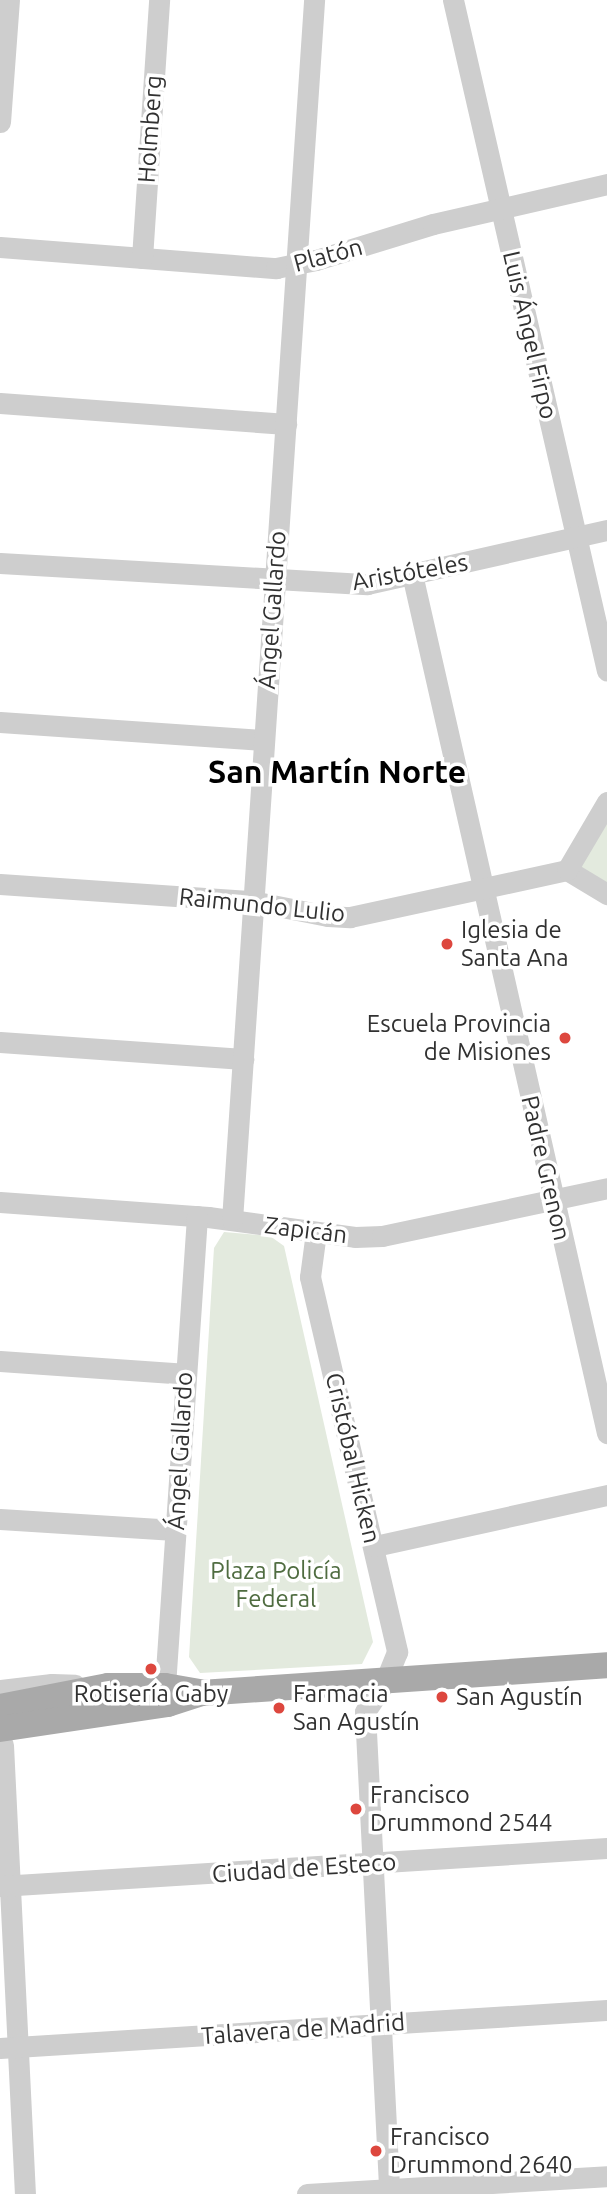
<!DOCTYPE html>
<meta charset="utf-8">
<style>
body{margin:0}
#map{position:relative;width:607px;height:2194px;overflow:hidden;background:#fff;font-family:Ubuntu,sans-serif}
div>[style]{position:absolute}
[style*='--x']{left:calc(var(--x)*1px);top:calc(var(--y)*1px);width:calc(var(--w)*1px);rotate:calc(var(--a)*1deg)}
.green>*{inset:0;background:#e3eade}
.minor>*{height:21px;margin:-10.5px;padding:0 10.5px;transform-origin:10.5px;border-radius:10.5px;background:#cecece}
.major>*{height:26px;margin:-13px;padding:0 13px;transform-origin:13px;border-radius:13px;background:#a9a9a9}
.dots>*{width:19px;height:19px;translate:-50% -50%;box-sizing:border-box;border:4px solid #fff;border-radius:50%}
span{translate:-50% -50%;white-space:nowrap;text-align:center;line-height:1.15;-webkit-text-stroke:7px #fff;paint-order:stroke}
.street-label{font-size:24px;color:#313131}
.poi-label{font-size:24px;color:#313131}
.left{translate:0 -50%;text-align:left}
.right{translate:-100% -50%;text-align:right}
.park-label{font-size:24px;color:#4f6c40}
.district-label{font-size:32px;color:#000;font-weight:700}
</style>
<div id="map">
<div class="green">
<i style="clip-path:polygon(607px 823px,607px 883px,580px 867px)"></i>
<i style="clip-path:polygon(224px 1232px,270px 1236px,284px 1246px,373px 1642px,362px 1664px,200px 1673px,189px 1657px,214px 1248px)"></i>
</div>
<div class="minor">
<i style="--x:453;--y:0;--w:688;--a:77.07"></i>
<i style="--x:0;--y:122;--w:122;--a:-85.8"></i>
<i style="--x:0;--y:247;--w:277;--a:4.4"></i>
<i style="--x:276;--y:268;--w:41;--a:-11.3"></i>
<i style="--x:316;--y:260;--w:122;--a:-17.1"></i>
<i style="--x:433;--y:224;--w:179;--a:-12.9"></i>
<i style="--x:142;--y:258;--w:259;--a:-86.2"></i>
<i style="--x:0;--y:403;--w:287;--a:4.2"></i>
<i style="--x:0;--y:563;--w:368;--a:3.3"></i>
<i style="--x:367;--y:584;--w:246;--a:-12.7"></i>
<i style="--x:412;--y:574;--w:881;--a:77.21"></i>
<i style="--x:0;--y:722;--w:264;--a:3.9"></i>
<i style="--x:567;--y:870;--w:47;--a:31"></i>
<i style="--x:0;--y:884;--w:253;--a:3.9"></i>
<i style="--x:252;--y:901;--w:77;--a:11.2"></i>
<i style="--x:328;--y:916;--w:22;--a:3"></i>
<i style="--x:350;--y:917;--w:222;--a:-12.2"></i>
<i style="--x:567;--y:870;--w:79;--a:-59.5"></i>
<i style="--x:0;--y:1042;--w:244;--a:4"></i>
<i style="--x:0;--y:1202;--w:209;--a:4.1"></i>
<i style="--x:208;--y:1217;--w:148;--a:7.7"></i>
<i style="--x:355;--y:1237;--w:27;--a:-2"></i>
<i style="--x:382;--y:1236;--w:230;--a:-12"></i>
<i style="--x:232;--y:1220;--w:1223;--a:-86.15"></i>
<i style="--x:316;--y:1232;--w:45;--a:97.6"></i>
<i style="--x:310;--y:1277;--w:385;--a:76.9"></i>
<i style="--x:397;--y:1652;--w:32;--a:112"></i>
<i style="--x:385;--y:1682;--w:36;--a:124"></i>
<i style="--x:365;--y:1712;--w:483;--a:87.1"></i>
<i style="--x:0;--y:1361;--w:184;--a:4"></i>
<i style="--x:0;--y:1519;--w:175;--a:3.6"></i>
<i style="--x:375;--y:1546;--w:238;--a:-12.4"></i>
<i style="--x:165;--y:1686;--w:471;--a:-86.1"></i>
<i style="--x:0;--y:1690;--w:52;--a:-6.6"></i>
<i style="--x:52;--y:1684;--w:23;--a:2"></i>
<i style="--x:3;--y:1745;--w:450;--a:87.2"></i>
<i style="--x:0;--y:1886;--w:608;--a:-3.58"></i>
<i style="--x:0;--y:2048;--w:608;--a:-3.58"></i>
<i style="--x:307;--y:2194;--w:301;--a:-3.4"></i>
</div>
<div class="major">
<i style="--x:0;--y:1707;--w:110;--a:-11"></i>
<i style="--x:108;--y:1686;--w:57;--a:0"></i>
<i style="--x:165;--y:1686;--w:35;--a:10"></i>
<i style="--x:0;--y:1729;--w:170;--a:-8.5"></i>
<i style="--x:168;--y:1704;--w:35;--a:-18"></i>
<i style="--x:201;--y:1693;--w:407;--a:-3.9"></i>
</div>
<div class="dots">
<i style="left:447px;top:944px;background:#dd473e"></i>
<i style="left:565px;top:1038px;background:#dd473e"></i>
<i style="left:151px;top:1669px;background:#dd473e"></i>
<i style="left:442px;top:1697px;background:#dd473e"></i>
<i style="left:279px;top:1708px;background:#dd473e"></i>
<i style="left:356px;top:1809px;background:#dd473e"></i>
<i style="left:376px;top:2151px;background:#dd473e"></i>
</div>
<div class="street-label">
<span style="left:150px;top:129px;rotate:-86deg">Holmberg</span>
<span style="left:328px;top:255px;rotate:-15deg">Platón</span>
<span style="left:530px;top:335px;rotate:77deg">Luis Ángel Firpo</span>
<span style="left:410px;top:572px;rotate:-10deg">Aristóteles</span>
<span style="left:272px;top:610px;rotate:-86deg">Ángel Gallardo</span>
<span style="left:262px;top:905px;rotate:6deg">Raimundo Lulio</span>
<span style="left:546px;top:1168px;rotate:77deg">Padre Grenon</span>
<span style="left:306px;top:1230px;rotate:7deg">Zapicán</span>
<span style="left:180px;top:1451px;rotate:-87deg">Ángel Gallardo</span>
<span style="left:353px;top:1458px;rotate:77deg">Cristóbal Hicken</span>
<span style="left:304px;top:1868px;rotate:-4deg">Ciudad de Esteco</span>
<span style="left:303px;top:2029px;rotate:-4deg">Talavera de Madrid</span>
</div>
<div class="poi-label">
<span class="left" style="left:461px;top:944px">Iglesia de<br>Santa Ana</span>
<span class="right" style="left:551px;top:1038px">Escuela Provincia<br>de Misiones</span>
<span style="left:151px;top:1694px">Rotisería Gaby</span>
<span class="left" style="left:293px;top:1708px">Farmacia<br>San Agustín</span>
<span class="left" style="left:456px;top:1697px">San Agustín</span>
<span class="left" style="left:370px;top:1809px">Francisco<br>Drummond 2544</span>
<span class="left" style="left:390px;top:2151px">Francisco<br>Drummond 2640</span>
</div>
<div class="park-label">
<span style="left:276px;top:1585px">Plaza Policía<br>Federal</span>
</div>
<div class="district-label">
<span style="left:337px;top:771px">San Martín Norte</span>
</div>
</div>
